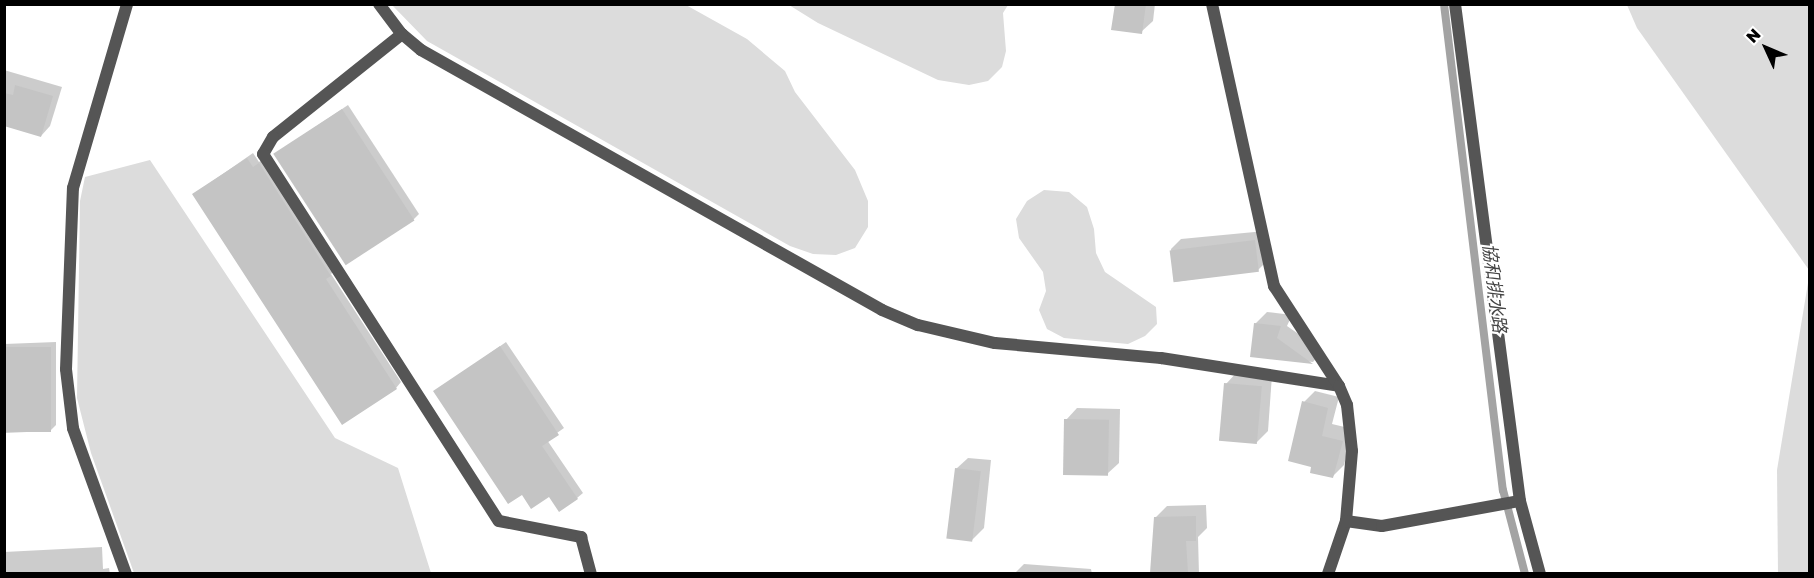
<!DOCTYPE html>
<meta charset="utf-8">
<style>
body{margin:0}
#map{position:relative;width:1814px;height:578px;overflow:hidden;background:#fff;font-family:"Golos Text","Noto Sans JP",sans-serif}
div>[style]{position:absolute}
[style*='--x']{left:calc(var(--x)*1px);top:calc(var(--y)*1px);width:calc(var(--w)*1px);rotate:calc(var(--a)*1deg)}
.green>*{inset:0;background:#dcdcdc}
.shadow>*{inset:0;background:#0003}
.stream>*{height:8px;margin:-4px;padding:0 4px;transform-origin:4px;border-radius:4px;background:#a3a3a3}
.building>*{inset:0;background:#c4c4c4;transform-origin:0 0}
.street>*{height:12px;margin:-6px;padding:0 6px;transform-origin:6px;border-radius:6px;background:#555}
span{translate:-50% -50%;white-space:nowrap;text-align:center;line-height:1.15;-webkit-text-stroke:4.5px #fff;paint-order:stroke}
.water-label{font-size:18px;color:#444;font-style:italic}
.frame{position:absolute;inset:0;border:6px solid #000;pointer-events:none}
.north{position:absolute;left:1736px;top:18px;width:60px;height:60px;-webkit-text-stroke:4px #fff;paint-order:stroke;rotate:314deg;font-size:16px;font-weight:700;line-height:24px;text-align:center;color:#000}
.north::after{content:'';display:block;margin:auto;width:21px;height:27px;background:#000;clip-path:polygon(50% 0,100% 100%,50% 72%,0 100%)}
</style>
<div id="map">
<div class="green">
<i style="clip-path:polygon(392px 5px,686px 5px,747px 39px,785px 71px,795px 92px,855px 170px,868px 201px,868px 227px,855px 248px,836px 255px,813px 254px,790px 246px,427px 41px)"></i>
<i style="clip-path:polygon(789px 5px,1008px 5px,1003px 13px,1006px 51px,1002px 67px,988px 81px,969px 85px,938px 80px,818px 23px)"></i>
<i style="clip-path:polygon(1627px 5px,1809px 5px,1809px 270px,1637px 28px)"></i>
<i style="clip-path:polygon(150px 160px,335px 438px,398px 468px,431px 573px,134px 573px,91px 453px,77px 398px,80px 201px,85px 177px)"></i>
<i style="clip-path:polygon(1044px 190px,1069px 192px,1087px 207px,1094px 229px,1096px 253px,1105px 272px,1156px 307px,1157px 324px,1145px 336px,1128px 344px,1064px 338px,1047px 329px,1039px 310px,1046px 291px,1043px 272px,1019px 238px,1016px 219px,1027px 201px)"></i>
<i style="clip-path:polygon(1809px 277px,1809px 573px,1778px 573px,1777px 470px)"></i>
</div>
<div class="shadow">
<i style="clip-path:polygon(1116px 4px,1155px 4px,1153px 21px,1141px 32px)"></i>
<i style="clip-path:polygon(4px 70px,62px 87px,50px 126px,41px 136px,4px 125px)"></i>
<i style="clip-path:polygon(348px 105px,419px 214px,413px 220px,275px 154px)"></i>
<i style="clip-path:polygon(253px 153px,259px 162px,265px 158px,336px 269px,331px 274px,401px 382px,396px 388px,194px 194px)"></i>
<i style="clip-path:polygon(1265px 231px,1268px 260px,1258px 270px,1174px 282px,1171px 249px,1181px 239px)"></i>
<i style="clip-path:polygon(1267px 312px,1292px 315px,1287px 326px,1323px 351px,1313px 362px,1252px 356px,1255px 324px)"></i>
<i style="clip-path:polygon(56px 342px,56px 425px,50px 431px,4px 433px,4px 344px)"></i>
<i style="clip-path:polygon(506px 342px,564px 428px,547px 440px,583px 493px,577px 498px,522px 493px,435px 392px)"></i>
<i style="clip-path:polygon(1237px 372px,1272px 375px,1268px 431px,1257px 442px,1226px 384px)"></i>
<i style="clip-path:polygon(1315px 391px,1339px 397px,1332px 424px,1353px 429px,1344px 465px,1333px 476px,1304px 402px)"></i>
<i style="clip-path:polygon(1077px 408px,1120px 409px,1119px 463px,1107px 474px,1066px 420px)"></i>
<i style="clip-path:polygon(968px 458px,991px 460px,984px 528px,972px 540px,956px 469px)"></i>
<i style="clip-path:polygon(1206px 505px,1207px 528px,1198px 537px,1199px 574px,1152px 574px,1155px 518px,1167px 506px)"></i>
<i style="clip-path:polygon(102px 547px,103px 569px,109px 568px,110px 574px,4px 574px,4px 552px)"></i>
<i style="clip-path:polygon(1024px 564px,1091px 569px,1092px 574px,1014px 574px)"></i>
</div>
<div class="stream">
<i style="--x:1444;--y:4;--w:490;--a:83.1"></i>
<i style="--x:1503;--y:490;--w:87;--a:75.3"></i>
</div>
<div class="building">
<i style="clip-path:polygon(1115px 4px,1146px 4px,1142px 34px,1111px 30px)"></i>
<i style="clip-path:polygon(15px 85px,53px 96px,41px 137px,4px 126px,4px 93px,13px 95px)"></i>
<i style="left:342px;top:109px;width:133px;height:82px;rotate:57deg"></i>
<i style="clip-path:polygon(247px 158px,253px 167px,259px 163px,331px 276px,326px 279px,397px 389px,342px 425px,192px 194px)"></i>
<i style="left:1255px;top:240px;width:32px;height:86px;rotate:83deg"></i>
<i style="clip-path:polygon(1254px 323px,1281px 326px,1277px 338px,1313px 364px,1250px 357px)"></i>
<i style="clip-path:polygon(500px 346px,559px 435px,542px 446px,578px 499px,559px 512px,549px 497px,531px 509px,522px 495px,508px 504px,433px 391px)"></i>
<i style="left:51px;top:347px;width:85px;height:47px;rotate:90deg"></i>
<i style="left:1224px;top:383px;width:38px;height:58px;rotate:5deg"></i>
<i style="clip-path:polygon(1302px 401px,1328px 408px,1322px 436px,1343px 441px,1333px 478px,1310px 473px,1311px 467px,1288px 461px)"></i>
<i style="left:1064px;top:419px;width:45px;height:56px;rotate:1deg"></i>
<i style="left:955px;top:468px;width:26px;height:71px;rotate:7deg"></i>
<i style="clip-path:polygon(1196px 516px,1196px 541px,1186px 541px,1188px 573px,1150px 573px,1154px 517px)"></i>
</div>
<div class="street">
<i style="--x:379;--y:4;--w:38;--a:53"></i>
<i style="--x:402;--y:34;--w:25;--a:40"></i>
<i style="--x:421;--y:50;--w:529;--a:29.42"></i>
<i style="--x:882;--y:310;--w:39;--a:23"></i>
<i style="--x:918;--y:325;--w:79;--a:13.2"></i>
<i style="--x:995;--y:343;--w:167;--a:5.2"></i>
<i style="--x:1161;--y:358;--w:180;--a:8.9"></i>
<i style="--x:1212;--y:4;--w:289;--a:77.6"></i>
<i style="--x:1274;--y:286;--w:119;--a:57"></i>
<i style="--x:1339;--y:386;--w:21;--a:67"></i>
<i style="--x:1347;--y:405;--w:46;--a:83.8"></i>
<i style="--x:1352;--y:451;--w:70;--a:94.9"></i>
<i style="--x:1346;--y:521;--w:56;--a:108.8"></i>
<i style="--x:1455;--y:4;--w:501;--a:82.55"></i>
<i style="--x:1520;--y:501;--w:76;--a:74.7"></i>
<i style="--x:402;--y:34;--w:165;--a:141.4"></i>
<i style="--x:273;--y:137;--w:20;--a:120"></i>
<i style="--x:263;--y:154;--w:436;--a:57.3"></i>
<i style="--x:499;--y:521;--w:84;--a:11"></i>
<i style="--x:581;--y:537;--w:38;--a:75"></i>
<i style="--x:1346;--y:521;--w:36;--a:8"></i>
<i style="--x:1382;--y:526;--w:140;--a:-10.3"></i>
<i style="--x:126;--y:574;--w:155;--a:-110"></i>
<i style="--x:73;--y:428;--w:59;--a:-96.8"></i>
<i style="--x:66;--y:369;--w:181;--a:-87.8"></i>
<i style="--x:73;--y:188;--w:192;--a:-73.6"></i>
</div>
<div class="water-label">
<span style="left:1495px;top:288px;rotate:83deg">協和排水路</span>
</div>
<div class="frame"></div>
<div class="north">N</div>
</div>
